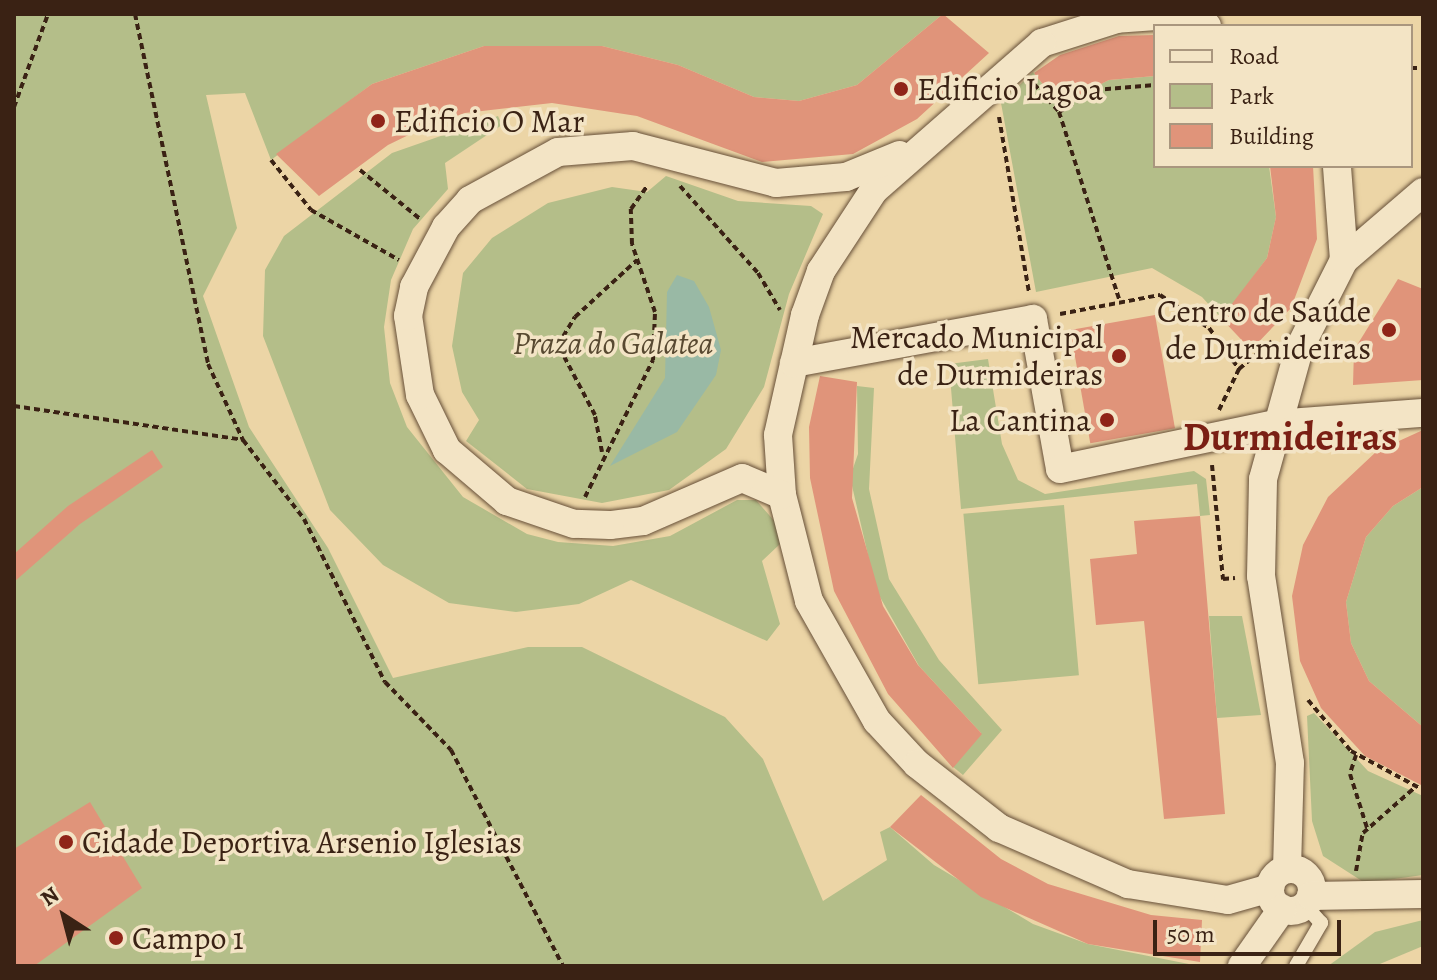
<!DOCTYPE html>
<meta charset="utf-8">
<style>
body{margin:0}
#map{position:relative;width:1437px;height:980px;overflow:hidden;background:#ecd5a6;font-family:Alegreya,serif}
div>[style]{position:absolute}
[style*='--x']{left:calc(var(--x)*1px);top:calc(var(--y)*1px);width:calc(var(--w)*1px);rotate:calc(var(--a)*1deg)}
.green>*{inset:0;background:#b4be89;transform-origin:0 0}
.water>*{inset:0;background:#99b9a5}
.building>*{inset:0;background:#e0947a;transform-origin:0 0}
.path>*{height:4px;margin-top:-2px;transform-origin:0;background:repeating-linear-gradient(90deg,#3a2214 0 6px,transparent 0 10px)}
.roads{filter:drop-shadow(0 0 2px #664f38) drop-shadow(0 0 2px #664f38)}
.lane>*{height:14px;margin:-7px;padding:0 7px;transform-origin:7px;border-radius:7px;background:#f3e4c5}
.street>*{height:28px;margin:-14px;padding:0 14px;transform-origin:14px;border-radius:14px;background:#f3e4c5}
.street>.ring{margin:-14px;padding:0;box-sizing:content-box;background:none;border:28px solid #f3e4c5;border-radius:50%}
.dots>*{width:22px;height:22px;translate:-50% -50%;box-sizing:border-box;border:4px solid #f3e4c5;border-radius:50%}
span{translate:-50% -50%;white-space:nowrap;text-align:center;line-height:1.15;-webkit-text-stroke:7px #f3e4c5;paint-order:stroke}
.poi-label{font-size:32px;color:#3a2214}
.left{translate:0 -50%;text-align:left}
.right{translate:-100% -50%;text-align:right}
.park-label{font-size:32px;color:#584931;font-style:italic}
.district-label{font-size:40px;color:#7a1f14;font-weight:700}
.frame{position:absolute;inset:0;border:16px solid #3a2214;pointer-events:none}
.legend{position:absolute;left:1153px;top:24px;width:260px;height:144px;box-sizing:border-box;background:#f3e4c5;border:2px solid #a9967e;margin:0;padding:10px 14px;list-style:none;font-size:24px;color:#3a2214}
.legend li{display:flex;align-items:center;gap:16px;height:40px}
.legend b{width:40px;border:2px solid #a9967e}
.north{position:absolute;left:24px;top:876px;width:80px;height:80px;-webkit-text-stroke:6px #f3e4c5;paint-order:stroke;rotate:324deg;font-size:22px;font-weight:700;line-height:32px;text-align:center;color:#3a2214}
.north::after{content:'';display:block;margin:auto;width:28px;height:36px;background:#3a2214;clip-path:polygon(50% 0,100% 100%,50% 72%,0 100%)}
.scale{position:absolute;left:1153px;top:920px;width:188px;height:36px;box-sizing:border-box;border:4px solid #3a2214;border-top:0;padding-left:10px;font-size:24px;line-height:28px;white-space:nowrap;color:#3a2214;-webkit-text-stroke:6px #f3e4c5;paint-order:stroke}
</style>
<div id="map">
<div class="green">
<i style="clip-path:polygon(14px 14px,943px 14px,857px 85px,799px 101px,754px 97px,678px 65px,602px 46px,484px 46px,372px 84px,271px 160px,245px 93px,206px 95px,237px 228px,203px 296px,249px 427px,328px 548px,393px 678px,528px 647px,582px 647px,725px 717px,763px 759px,823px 901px,887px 860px,880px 832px,890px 827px,934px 865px,1033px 924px,1088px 944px,1199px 966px,14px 966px)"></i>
<i style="clip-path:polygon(1033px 72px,1059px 104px,1109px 80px,1155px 76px,1155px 166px,1269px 166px,1276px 217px,1267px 258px,1226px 314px,1221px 318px,1202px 297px,1152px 268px,1036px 292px,1001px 103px)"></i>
<i style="clip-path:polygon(498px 116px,502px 125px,445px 163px,448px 189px,413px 229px,391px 280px,384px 327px,390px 383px,407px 427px,463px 497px,527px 534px,558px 542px,613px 546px,670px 536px,737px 500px,756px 500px,776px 523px,780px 544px,762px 561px,780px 624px,767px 641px,631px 580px,579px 604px,516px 612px,449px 603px,383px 565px,330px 510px,263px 336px,265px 270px,284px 236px,392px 153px)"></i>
<i style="clip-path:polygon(666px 176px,738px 201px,811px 206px,823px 214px,789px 294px,764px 387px,726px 449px,669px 490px,602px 503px,527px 489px,466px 441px,479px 420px,462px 392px,452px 346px,463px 273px,492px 238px,548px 203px,612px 187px,647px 192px)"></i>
<i style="clip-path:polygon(988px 359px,1002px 444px,1018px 480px,1045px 494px,1194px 471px,1206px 479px,1210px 515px,1200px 516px,1197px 484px,961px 509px,949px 364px)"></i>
<i style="clip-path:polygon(857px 386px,874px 388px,869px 489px,889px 579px,939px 660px,1002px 730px,963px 775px,952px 766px,981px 733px,919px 666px,876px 590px,850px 477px,858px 454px)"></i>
<i style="clip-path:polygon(1423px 487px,1423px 727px,1369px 681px,1351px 643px,1346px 602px,1366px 537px,1393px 506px)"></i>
<i style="left:1064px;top:505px;width:171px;height:101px;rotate:85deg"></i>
<i style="clip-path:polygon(1209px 616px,1242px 616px,1261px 715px,1217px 718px)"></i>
<i style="clip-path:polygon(1314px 713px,1368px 771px,1423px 796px,1423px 875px,1365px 883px,1323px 856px,1312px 821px,1307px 716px)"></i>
<i style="clip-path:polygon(1423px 920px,1423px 946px,1375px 966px,1328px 966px,1375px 932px)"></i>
</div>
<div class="water">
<i style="clip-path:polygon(677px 275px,694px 281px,709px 307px,721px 350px,716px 375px,677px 432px,610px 466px,665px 378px,667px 292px)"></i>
</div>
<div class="building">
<i style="clip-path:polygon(943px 14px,989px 53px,917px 119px,853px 154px,762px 162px,637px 116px,552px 103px,465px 113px,427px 126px,388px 145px,319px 196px,276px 154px,372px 84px,484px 46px,602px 46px,678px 65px,754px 97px,799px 101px,857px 85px)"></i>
<i style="clip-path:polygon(1155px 35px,1155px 76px,1109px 80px,1059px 105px,1034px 73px,1060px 55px,1119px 36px)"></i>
<i style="clip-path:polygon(1270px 166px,1313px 166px,1317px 239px,1291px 308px,1251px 350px,1221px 318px,1267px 258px,1276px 217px)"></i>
<i style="clip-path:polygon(1398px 279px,1423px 289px,1423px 380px,1353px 385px,1354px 350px)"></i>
<i style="left:1155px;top:315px;width:115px;height:86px;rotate:80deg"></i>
<i style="clip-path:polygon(820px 376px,857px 382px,852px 498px,883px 606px,918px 665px,982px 734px,953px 768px,888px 694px,834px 591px,810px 478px,809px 427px)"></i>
<i style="clip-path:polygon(1423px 430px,1423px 487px,1393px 506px,1366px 537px,1346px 602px,1351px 643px,1369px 681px,1423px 727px,1423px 786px,1365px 756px,1321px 708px,1300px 661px,1292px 596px,1303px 545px,1328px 497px,1377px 451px)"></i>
<i style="clip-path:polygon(152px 450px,163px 467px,80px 524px,14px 582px,14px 554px,68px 506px)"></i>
<i style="clip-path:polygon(1200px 516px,1225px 814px,1164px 819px,1144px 621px,1096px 625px,1090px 559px,1137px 554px,1134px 521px)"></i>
<i style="clip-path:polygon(921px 795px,1001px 859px,1048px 884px,1151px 915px,1202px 920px,1200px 962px,1088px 944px,981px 897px,890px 827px)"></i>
<i style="clip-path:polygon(90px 802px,142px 888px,34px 966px,14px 966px,14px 849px)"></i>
</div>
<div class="path">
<i style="--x:135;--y:14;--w:358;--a:78.2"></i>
<i style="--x:208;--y:364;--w:84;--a:65.3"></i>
<i style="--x:243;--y:440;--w:100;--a:52.3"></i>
<i style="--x:304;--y:519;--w:182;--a:63.6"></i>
<i style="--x:385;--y:682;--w:95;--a:45.9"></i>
<i style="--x:451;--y:750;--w:243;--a:62.6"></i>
<i style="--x:1411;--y:68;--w:12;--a:0"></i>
<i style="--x:1034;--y:84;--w:38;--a:48"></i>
<i style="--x:1059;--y:112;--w:42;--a:-31.4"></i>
<i style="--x:1095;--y:90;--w:60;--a:-4.8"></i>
<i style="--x:14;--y:107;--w:99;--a:-69.9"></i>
<i style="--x:1059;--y:112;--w:200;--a:72.2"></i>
<i style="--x:999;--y:117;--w:179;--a:80.3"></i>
<i style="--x:271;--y:160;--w:64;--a:51.3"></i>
<i style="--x:311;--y:210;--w:101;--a:29.6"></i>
<i style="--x:360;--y:170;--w:77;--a:39.2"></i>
<i style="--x:680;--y:186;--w:117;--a:48.1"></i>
<i style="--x:758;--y:273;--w:43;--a:59.3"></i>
<i style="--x:1060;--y:314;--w:102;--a:-10.8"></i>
<i style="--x:1160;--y:295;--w:59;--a:34"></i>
<i style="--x:1209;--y:328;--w:51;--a:53.8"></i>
<i style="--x:1239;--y:369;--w:43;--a:-40.3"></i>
<i style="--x:14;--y:406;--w:232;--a:8.4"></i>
<i style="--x:1219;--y:410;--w:46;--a:-64"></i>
<i style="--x:602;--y:452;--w:38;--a:-101"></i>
<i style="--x:595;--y:415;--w:79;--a:-117.9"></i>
<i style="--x:558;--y:345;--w:33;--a:-59"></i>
<i style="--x:575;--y:317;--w:84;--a:-42.6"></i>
<i style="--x:1212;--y:465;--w:115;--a:84.5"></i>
<i style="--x:1223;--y:579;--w:12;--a:-5"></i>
<i style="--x:585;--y:497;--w:153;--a:-63.6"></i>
<i style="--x:653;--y:360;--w:48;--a:-87.6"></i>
<i style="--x:655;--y:312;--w:72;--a:-108.7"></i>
<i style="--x:632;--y:244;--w:35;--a:-92"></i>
<i style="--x:631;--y:209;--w:28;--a:-55"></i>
<i style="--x:1308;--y:700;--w:67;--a:49.9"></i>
<i style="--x:1351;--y:751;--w:82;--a:28.4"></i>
<i style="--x:1356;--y:755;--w:20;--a:108"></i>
<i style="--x:1350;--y:774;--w:57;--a:72.5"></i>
<i style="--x:1356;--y:871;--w:39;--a:-80"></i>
<i style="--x:1363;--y:833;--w:67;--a:-41.3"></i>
</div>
<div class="roads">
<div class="lane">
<i style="--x:1296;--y:966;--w:50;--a:-59.8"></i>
<i style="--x:1321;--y:923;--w:24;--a:-132"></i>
</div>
<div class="street">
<i style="--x:1207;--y:26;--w:52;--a:-168.9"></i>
<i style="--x:1156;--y:16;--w:39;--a:176"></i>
<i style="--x:1117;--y:19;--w:79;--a:162.3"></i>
<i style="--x:1042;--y:43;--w:223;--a:138.8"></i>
<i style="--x:874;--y:190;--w:97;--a:123.2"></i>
<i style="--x:821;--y:271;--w:47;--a:110"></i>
<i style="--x:805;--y:315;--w:123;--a:102.7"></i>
<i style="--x:778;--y:435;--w:60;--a:86.2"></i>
<i style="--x:782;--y:495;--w:109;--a:75.7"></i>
<i style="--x:809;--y:601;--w:138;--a:60.5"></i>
<i style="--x:877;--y:721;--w:59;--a:47.1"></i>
<i style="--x:917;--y:764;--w:104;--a:38"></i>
<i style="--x:999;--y:828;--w:141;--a:23.5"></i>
<i style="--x:1128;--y:884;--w:101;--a:9.1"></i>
<i style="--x:1228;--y:900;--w:44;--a:-15.9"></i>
<i style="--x:1344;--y:260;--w:104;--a:-40.7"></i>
<i style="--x:794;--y:363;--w:243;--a:-10.4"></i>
<i style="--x:1033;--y:319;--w:152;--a:79.8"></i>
<i style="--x:1060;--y:469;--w:220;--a:-11.8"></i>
<i style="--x:1275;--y:424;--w:148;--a:-4.3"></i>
<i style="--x:782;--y:495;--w:43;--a:-157"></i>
<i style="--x:742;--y:478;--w:108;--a:156.5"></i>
<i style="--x:643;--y:521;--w:33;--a:173"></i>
<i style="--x:610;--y:525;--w:36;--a:-178"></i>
<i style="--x:574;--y:524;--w:71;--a:-161.1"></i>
<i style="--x:507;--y:501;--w:79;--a:-139.6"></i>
<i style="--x:447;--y:450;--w:61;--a:-116.1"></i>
<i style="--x:420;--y:395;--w:80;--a:-98.6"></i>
<i style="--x:408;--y:316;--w:30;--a:-78"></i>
<i style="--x:414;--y:287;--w:68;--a:-61.9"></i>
<i style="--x:446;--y:227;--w:36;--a:-48"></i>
<i style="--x:470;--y:200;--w:100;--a:-28.6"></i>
<i style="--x:558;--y:152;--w:75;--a:-4.6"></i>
<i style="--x:633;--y:146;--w:148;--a:14.5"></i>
<i style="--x:776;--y:183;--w:70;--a:-4.9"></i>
<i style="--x:846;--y:177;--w:58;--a:-22.2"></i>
<i style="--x:1287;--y:869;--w:106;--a:-88.4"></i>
<i style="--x:1290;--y:763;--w:189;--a:-98.8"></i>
<i style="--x:1261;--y:576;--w:97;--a:-88.8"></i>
<i style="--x:1263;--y:479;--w:135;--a:-74.5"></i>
<i style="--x:1299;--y:349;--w:100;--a:-63.2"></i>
<i style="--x:1344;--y:260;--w:94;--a:-94.3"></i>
<i class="ring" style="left:1270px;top:869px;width:14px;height:14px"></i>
<i style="--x:1311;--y:896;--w:112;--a:-1"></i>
<i style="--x:1242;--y:966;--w:70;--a:-54.9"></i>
</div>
</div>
<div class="dots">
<i style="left:901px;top:89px;background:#8f2418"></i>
<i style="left:378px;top:121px;background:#8f2418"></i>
<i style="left:1389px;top:330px;background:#8f2418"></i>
<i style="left:1119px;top:356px;background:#8f2418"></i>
<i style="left:1107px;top:420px;background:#8f2418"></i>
<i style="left:66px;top:842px;background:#8f2418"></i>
<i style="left:116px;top:938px;background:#8f2418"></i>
</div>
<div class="poi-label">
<span class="left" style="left:917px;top:89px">Edificio Lagoa</span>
<span class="left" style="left:394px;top:121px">Edificio O Mar</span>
<span class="right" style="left:1371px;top:330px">Centro de Saúde<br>de Durmideiras</span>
<span class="right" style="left:1103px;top:356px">Mercado Municipal<br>de Durmideiras</span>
<span class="right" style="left:1091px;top:420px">La Cantina</span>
<span class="left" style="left:82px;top:842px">Cidade Deportiva Arsenio Iglesias</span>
<span class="left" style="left:132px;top:938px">Campo 1</span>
</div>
<div class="park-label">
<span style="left:613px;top:343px">Praza do Galatea</span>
</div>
<div class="district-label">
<span style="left:1290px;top:437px">Durmideiras</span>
</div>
<div class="frame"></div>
<ul class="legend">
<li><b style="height:10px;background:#f3e4c5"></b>Road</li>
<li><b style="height:22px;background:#b4be89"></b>Park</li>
<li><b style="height:22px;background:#e0947a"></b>Building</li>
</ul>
<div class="north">N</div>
<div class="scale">50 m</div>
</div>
